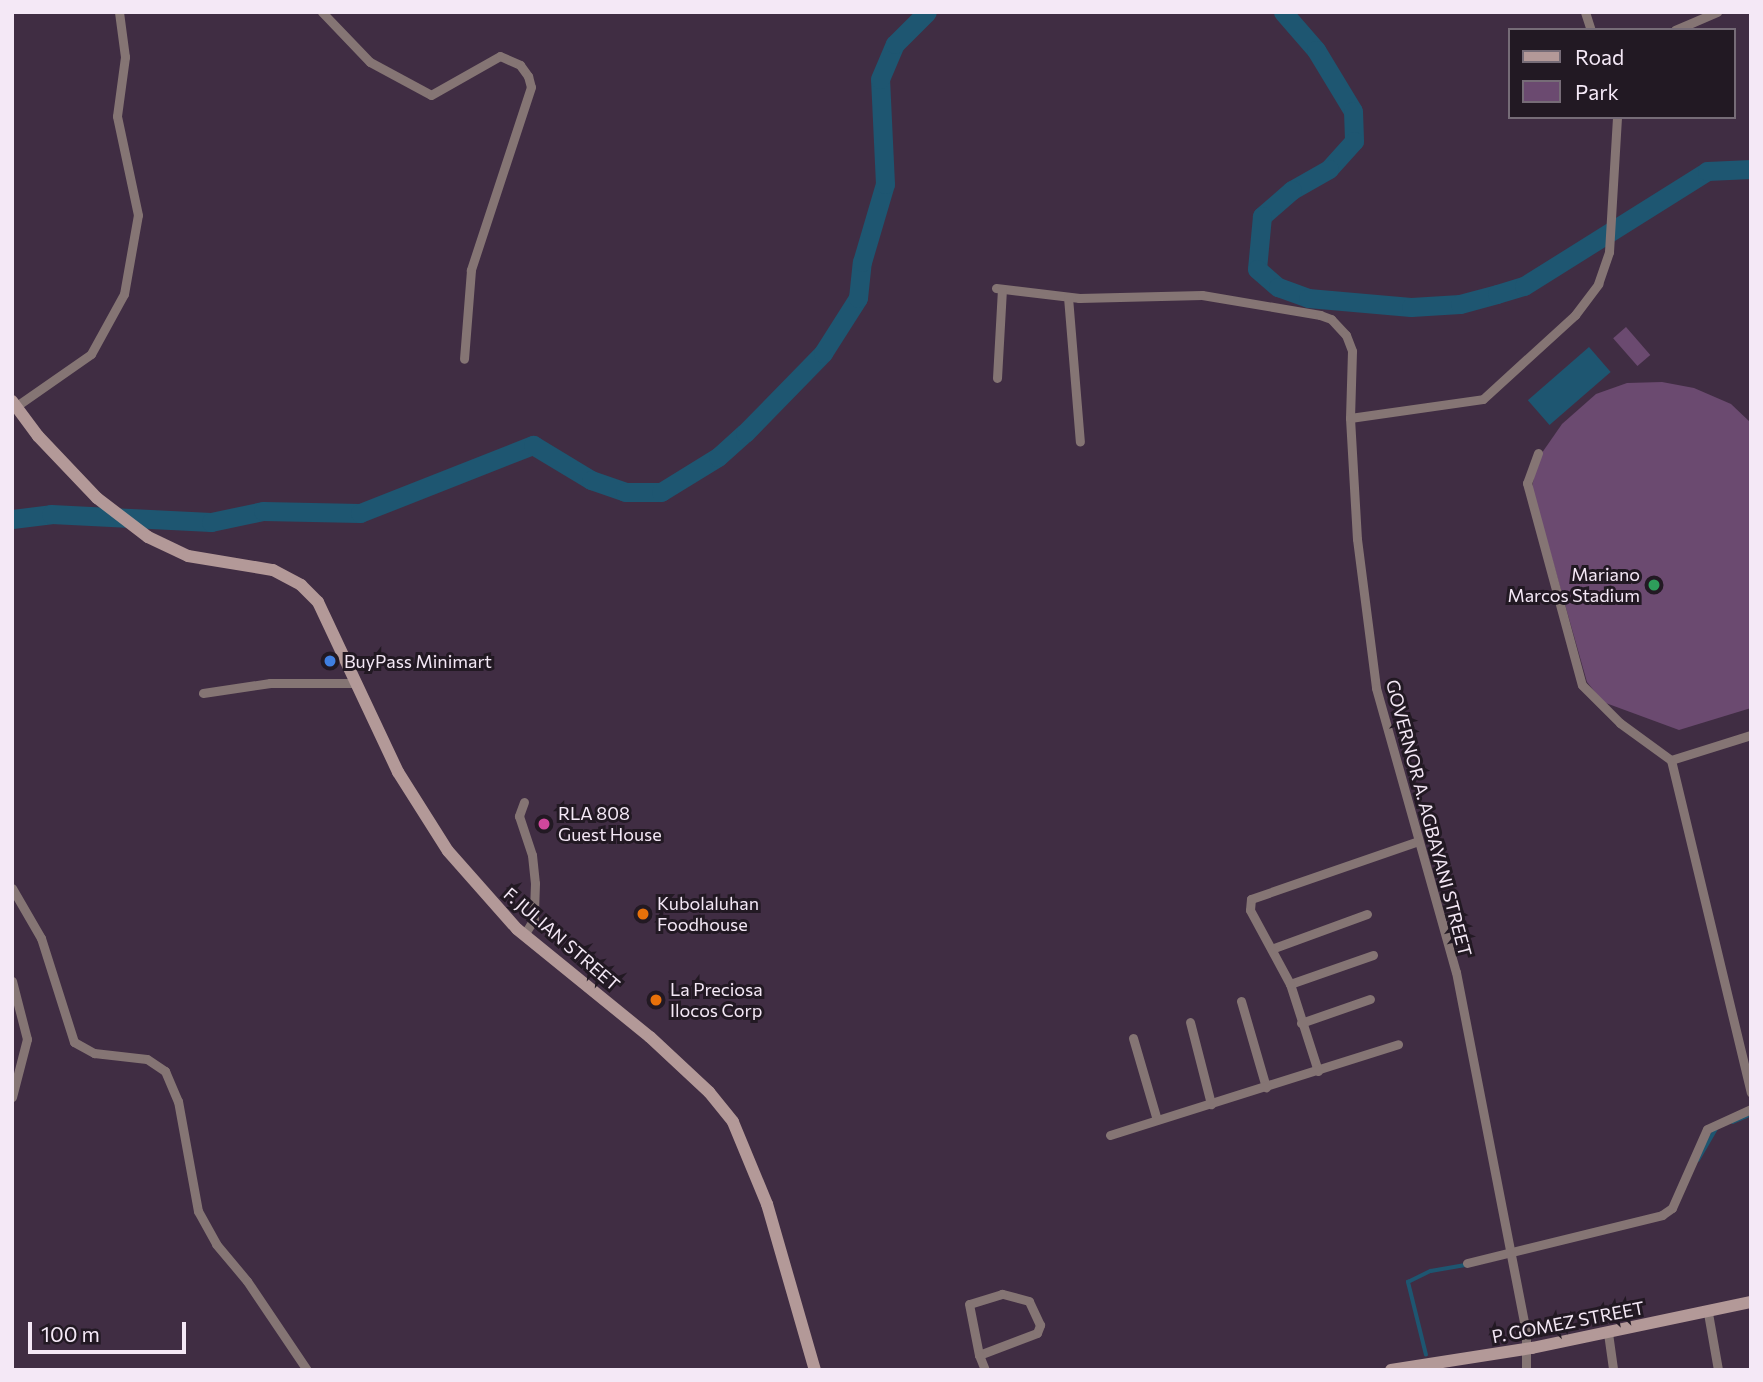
<!DOCTYPE html>
<style>
body{margin:0}
#map{position:relative;width:1763px;height:1382px;overflow:hidden;background:#402d43;font-family:Commissioner,sans-serif}
div>[style]{position:absolute}
[style*='--x']{left:calc(var(--x)*1px);top:calc(var(--y)*1px);width:calc(var(--w)*1px);rotate:calc(var(--a)*1deg)}
.green>*{inset:0;background:#6b4a70;transform-origin:0 0}
.water>*{inset:0;background:#1e5671;transform-origin:0 0}
.stream>*{height:3.5px;margin:-1.75px;padding:0 1.75px;transform-origin:1.75px;border-radius:1.75px;background:#1e5671}
.river>*{height:19px;margin:-9.5px;padding:0 9.5px;transform-origin:9.5px;border-radius:9.5px;background:#1e5671}
.street>*{height:9px;margin:-4.5px;padding:0 4.5px;transform-origin:4.5px;border-radius:4.5px;background:#857574}
.secondary>*{height:12px;margin:-6px;padding:0 6px;transform-origin:6px;border-radius:6px;background:#b39998}
.dots>*{width:19px;height:19px;translate:-50% -50%;box-sizing:border-box;border:4px solid #221923;border-radius:50%}
span{translate:-50% -50%;white-space:nowrap;text-align:center;line-height:1.15;-webkit-text-stroke:6px #221923;paint-order:stroke}
.poi-label{font-size:18px;color:#f4e8f6}
.right{translate:-100% -50%;text-align:right}
.left{translate:0 -50%;text-align:left}
.street-label{font-size:18px;color:#f4e8f6}
.frame{position:absolute;inset:0;border:14px solid #f4e8f6;pointer-events:none}
.legend{position:absolute;left:1508px;top:28px;width:228px;height:91px;box-sizing:border-box;background:#221923;border:2px solid #766c77;margin:0;padding:9px 12px;list-style:none;font-size:21px;color:#f4e8f6}
.legend li{display:flex;align-items:center;gap:14px;height:35px}
.legend b{width:35px;border:2px solid #766c77}
.scale{position:absolute;left:28px;top:1322px;width:158px;height:32px;box-sizing:border-box;border:4px solid #f4e8f6;border-top:0;padding-left:9px;font-size:21px;line-height:24px;white-space:nowrap;color:#f4e8f6;-webkit-text-stroke:5px #221923;paint-order:stroke}
</style>
<div id="map">
<div class="green">
<i style="left:1626px;top:327px;width:37px;height:17px;rotate:49deg"></i>
<i style="clip-path:polygon(1662px 382px,1694px 388px,1731px 404px,1751px 423px,1751px 708px,1679px 730px,1603px 702px,1587px 682px,1532px 488px,1537px 460px,1562px 424px,1596px 394px,1627px 383px)"></i>
</div>
<div class="water">
<i style="left:1589px;top:347px;width:33px;height:81px;rotate:49deg"></i>
</div>
<div class="stream">
<i style="--x:1733;--y:1122;--w:15;--a:-23"></i>
<i style="--x:1698;--y:1160;--w:36;--a:-60"></i>
<i style="--x:1426;--y:1355;--w:75;--a:-103.9"></i>
<i style="--x:1408;--y:1282;--w:25;--a:-26"></i>
<i style="--x:1431;--y:1271;--w:36;--a:-10"></i>
</div>
<div class="river">
<i style="--x:1283;--y:12;--w:50;--a:49"></i>
<i style="--x:1316;--y:50;--w:71;--a:58.8"></i>
<i style="--x:1353;--y:111;--w:30;--a:88"></i>
<i style="--x:1354;--y:141;--w:38;--a:132"></i>
<i style="--x:1329;--y:169;--w:43;--a:150.4"></i>
<i style="--x:1292;--y:190;--w:40;--a:139"></i>
<i style="--x:1262;--y:216;--w:53;--a:95.4"></i>
<i style="--x:1257;--y:269;--w:28;--a:41"></i>
<i style="--x:1278;--y:287;--w:32;--a:20"></i>
<i style="--x:1308;--y:298;--w:103;--a:5"></i>
<i style="--x:1411;--y:307;--w:49;--a:-3.5"></i>
<i style="--x:1460;--y:304;--w:38;--a:-15"></i>
<i style="--x:1497;--y:294;--w:28;--a:-17"></i>
<i style="--x:1524;--y:286;--w:216;--a:-32.1"></i>
<i style="--x:1707;--y:171;--w:44;--a:-2.6"></i>
<i style="--x:12;--y:519;--w:39;--a:-7"></i>
<i style="--x:51;--y:514;--w:160;--a:2.9"></i>
<i style="--x:211;--y:522;--w:53;--a:-11.9"></i>
<i style="--x:263;--y:511;--w:97;--a:1.2"></i>
<i style="--x:360;--y:513;--w:186;--a:-21.5"></i>
<i style="--x:533;--y:445;--w:68;--a:31.1"></i>
<i style="--x:591;--y:480;--w:36;--a:19"></i>
<i style="--x:625;--y:492;--w:36;--a:0"></i>
<i style="--x:661;--y:492;--w:67;--a:-31.6"></i>
<i style="--x:718;--y:457;--w:36;--a:-42"></i>
<i style="--x:745;--y:433;--w:112;--a:-45.7"></i>
<i style="--x:823;--y:353;--w:65;--a:-57.5"></i>
<i style="--x:858;--y:298;--w:36;--a:-84"></i>
<i style="--x:862;--y:262;--w:81;--a:-73.6"></i>
<i style="--x:885;--y:184;--w:105;--a:-92.7"></i>
<i style="--x:880;--y:79;--w:38;--a:-67"></i>
<i style="--x:895;--y:44;--w:45;--a:-45"></i>
</div>
<div class="street">
<i style="--x:322;--y:12;--w:69;--a:46.2"></i>
<i style="--x:370;--y:62;--w:69;--a:28.4"></i>
<i style="--x:431;--y:95;--w:79;--a:-29.5"></i>
<i style="--x:500;--y:56;--w:22;--a:24"></i>
<i style="--x:520;--y:65;--w:14;--a:54"></i>
<i style="--x:528;--y:76;--w:11;--a:75"></i>
<i style="--x:531;--y:87;--w:193;--a:108.2"></i>
<i style="--x:471;--y:270;--w:89;--a:94.5"></i>
<i style="--x:1585;--y:12;--w:19;--a:72"></i>
<i style="--x:1675;--y:30;--w:46;--a:-23.2"></i>
<i style="--x:996;--y:288;--w:84;--a:6.9"></i>
<i style="--x:1079;--y:298;--w:123;--a:-1.4"></i>
<i style="--x:1202;--y:295;--w:120;--a:9.6"></i>
<i style="--x:1320;--y:315;--w:12;--a:20"></i>
<i style="--x:1331;--y:319;--w:22;--a:47"></i>
<i style="--x:1346;--y:335;--w:17;--a:69"></i>
<i style="--x:1352;--y:351;--w:67;--a:91.7"></i>
<i style="--x:1350;--y:418;--w:121;--a:86.7"></i>
<i style="--x:1357;--y:539;--w:150;--a:82.7"></i>
<i style="--x:1376;--y:688;--w:295;--a:74.3"></i>
<i style="--x:1456;--y:972;--w:366;--a:79"></i>
<i style="--x:1526;--y:1331;--w:39;--a:90"></i>
<i style="--x:1068;--y:297;--w:145;--a:85.3"></i>
<i style="--x:997;--y:378;--w:89;--a:-86.8"></i>
<i style="--x:18;--y:405;--w:89;--a:-34.9"></i>
<i style="--x:91;--y:354;--w:68;--a:-61.2"></i>
<i style="--x:124;--y:294;--w:80;--a:-80"></i>
<i style="--x:138;--y:215;--w:101;--a:-102"></i>
<i style="--x:117;--y:116;--w:60;--a:-82.3"></i>
<i style="--x:125;--y:57;--w:45;--a:-97.6"></i>
<i style="--x:1350;--y:418;--w:134;--a:-8.1"></i>
<i style="--x:1483;--y:399;--w:125;--a:-42.4"></i>
<i style="--x:1575;--y:315;--w:39;--a:-53"></i>
<i style="--x:1598;--y:284;--w:34;--a:-71"></i>
<i style="--x:1609;--y:252;--w:135;--a:-86.6"></i>
<i style="--x:1538;--y:453;--w:32;--a:110"></i>
<i style="--x:1527;--y:483;--w:209;--a:74.8"></i>
<i style="--x:1582;--y:685;--w:54;--a:45"></i>
<i style="--x:1620;--y:723;--w:63;--a:36"></i>
<i style="--x:203;--y:693;--w:68;--a:-8.5"></i>
<i style="--x:270;--y:683;--w:86;--a:0"></i>
<i style="--x:1671;--y:760;--w:342;--a:76.5"></i>
<i style="--x:1671;--y:760;--w:84;--a:-17.4"></i>
<i style="--x:524;--y:802;--w:15;--a:110"></i>
<i style="--x:519;--y:816;--w:41;--a:71.6"></i>
<i style="--x:532;--y:855;--w:28;--a:84"></i>
<i style="--x:535;--y:883;--w:36;--a:92"></i>
<i style="--x:534;--y:919;--w:19;--a:122"></i>
<i style="--x:12;--y:888;--w:58;--a:59.9"></i>
<i style="--x:41;--y:938;--w:109;--a:72.4"></i>
<i style="--x:74;--y:1042;--w:23;--a:29"></i>
<i style="--x:94;--y:1053;--w:53;--a:6.5"></i>
<i style="--x:147;--y:1059;--w:22;--a:34"></i>
<i style="--x:165;--y:1071;--w:33;--a:67"></i>
<i style="--x:178;--y:1101;--w:112;--a:79.7"></i>
<i style="--x:198;--y:1211;--w:38;--a:61"></i>
<i style="--x:216;--y:1244;--w:48;--a:50"></i>
<i style="--x:247;--y:1281;--w:107;--a:56"></i>
<i style="--x:1274;--y:948;--w:99;--a:-20.1"></i>
<i style="--x:12;--y:981;--w:60;--a:75.5"></i>
<i style="--x:27;--y:1039;--w:60;--a:104.5"></i>
<i style="--x:1290;--y:984;--w:88;--a:-19.3"></i>
<i style="--x:1241;--y:1001;--w:90;--a:73.8"></i>
<i style="--x:1190;--y:1022;--w:85;--a:75.6"></i>
<i style="--x:1301;--y:1023;--w:73;--a:-19.2"></i>
<i style="--x:1133;--y:1038;--w:85;--a:73.7"></i>
<i style="--x:1318;--y:1071;--w:91;--a:-107.8"></i>
<i style="--x:1290;--y:984;--w:84;--a:-118.4"></i>
<i style="--x:1250;--y:910;--w:11;--a:-85"></i>
<i style="--x:1251;--y:899;--w:175;--a:-19.1"></i>
<i style="--x:1110;--y:1135;--w:302;--a:-17.5"></i>
<i style="--x:1467;--y:1263;--w:201;--a:-13.8"></i>
<i style="--x:1662;--y:1215;--w:12;--a:-35"></i>
<i style="--x:1672;--y:1208;--w:86;--a:-66.1"></i>
<i style="--x:1707;--y:1129;--w:48;--a:-24.4"></i>
<i style="--x:1708;--y:1313;--w:58;--a:80"></i>
<i style="--x:1608;--y:1333;--w:37;--a:82"></i>
<i style="--x:979;--y:1355;--w:62;--a:-20.8"></i>
<i style="--x:1037;--y:1333;--w:9;--a:-69"></i>
<i style="--x:1040;--y:1325;--w:26;--a:-115"></i>
<i style="--x:1029;--y:1301;--w:28;--a:-165"></i>
<i style="--x:1002;--y:1294;--w:34;--a:163"></i>
<i style="--x:969;--y:1304;--w:52;--a:78.9"></i>
<i style="--x:979;--y:1355;--w:16;--a:68"></i>
</div>
<div class="secondary">
<i style="--x:12;--y:401;--w:44;--a:53.4"></i>
<i style="--x:38;--y:436;--w:86;--a:46.4"></i>
<i style="--x:97;--y:498;--w:64;--a:37.4"></i>
<i style="--x:148;--y:537;--w:44;--a:25.4"></i>
<i style="--x:188;--y:556;--w:86;--a:9.4"></i>
<i style="--x:273;--y:570;--w:32;--a:28"></i>
<i style="--x:301;--y:585;--w:24;--a:45"></i>
<i style="--x:318;--y:602;--w:188;--a:64.8"></i>
<i style="--x:398;--y:772;--w:93;--a:57.7"></i>
<i style="--x:448;--y:851;--w:104;--a:48.5"></i>
<i style="--x:517;--y:929;--w:171;--a:39.1"></i>
<i style="--x:650;--y:1037;--w:81;--a:43"></i>
<i style="--x:709;--y:1092;--w:38;--a:51"></i>
<i style="--x:733;--y:1122;--w:89;--a:67.5"></i>
<i style="--x:767;--y:1204;--w:173;--a:73.9"></i>
<i style="--x:1391;--y:1370;--w:143;--a:-8.9"></i>
<i style="--x:1532;--y:1348;--w:224;--a:-11.9"></i>
</div>
<div class="dots">
<i style="left:1654px;top:585px;background:#2e9e5b"></i>
<i style="left:330px;top:661px;background:#3f7fe0"></i>
<i style="left:544px;top:824px;background:#d1479c"></i>
<i style="left:643px;top:914px;background:#e8710a"></i>
<i style="left:656px;top:1000px;background:#e8710a"></i>
</div>
<div class="poi-label">
<span class="right" style="left:1640px;top:585px">Mariano<br>Marcos Stadium</span>
<span class="left" style="left:344px;top:661px">BuyPass Minimart</span>
<span class="left" style="left:558px;top:824px">RLA 808<br>Guest House</span>
<span class="left" style="left:657px;top:914px">Kubolaluhan<br>Foodhouse</span>
<span class="left" style="left:670px;top:1000px">La Preciosa<br>Ilocos Corp</span>
</div>
<div class="street-label">
<span style="left:1429px;top:818px;rotate:75deg">GOVERNOR A. AGBAYANI STREET</span>
<span style="left:562px;top:939px;rotate:41deg">F. JULIAN STREET</span>
<span style="left:1568px;top:1322px;rotate:-11deg">P. GOMEZ STREET</span>
</div>
<div class="frame"></div>
<ul class="legend">
<li><b style="height:9px;background:#b39998"></b>Road</li>
<li><b style="height:19px;background:#6b4a70"></b>Park</li>
</ul>
<div class="scale">100 m</div>
</div>
